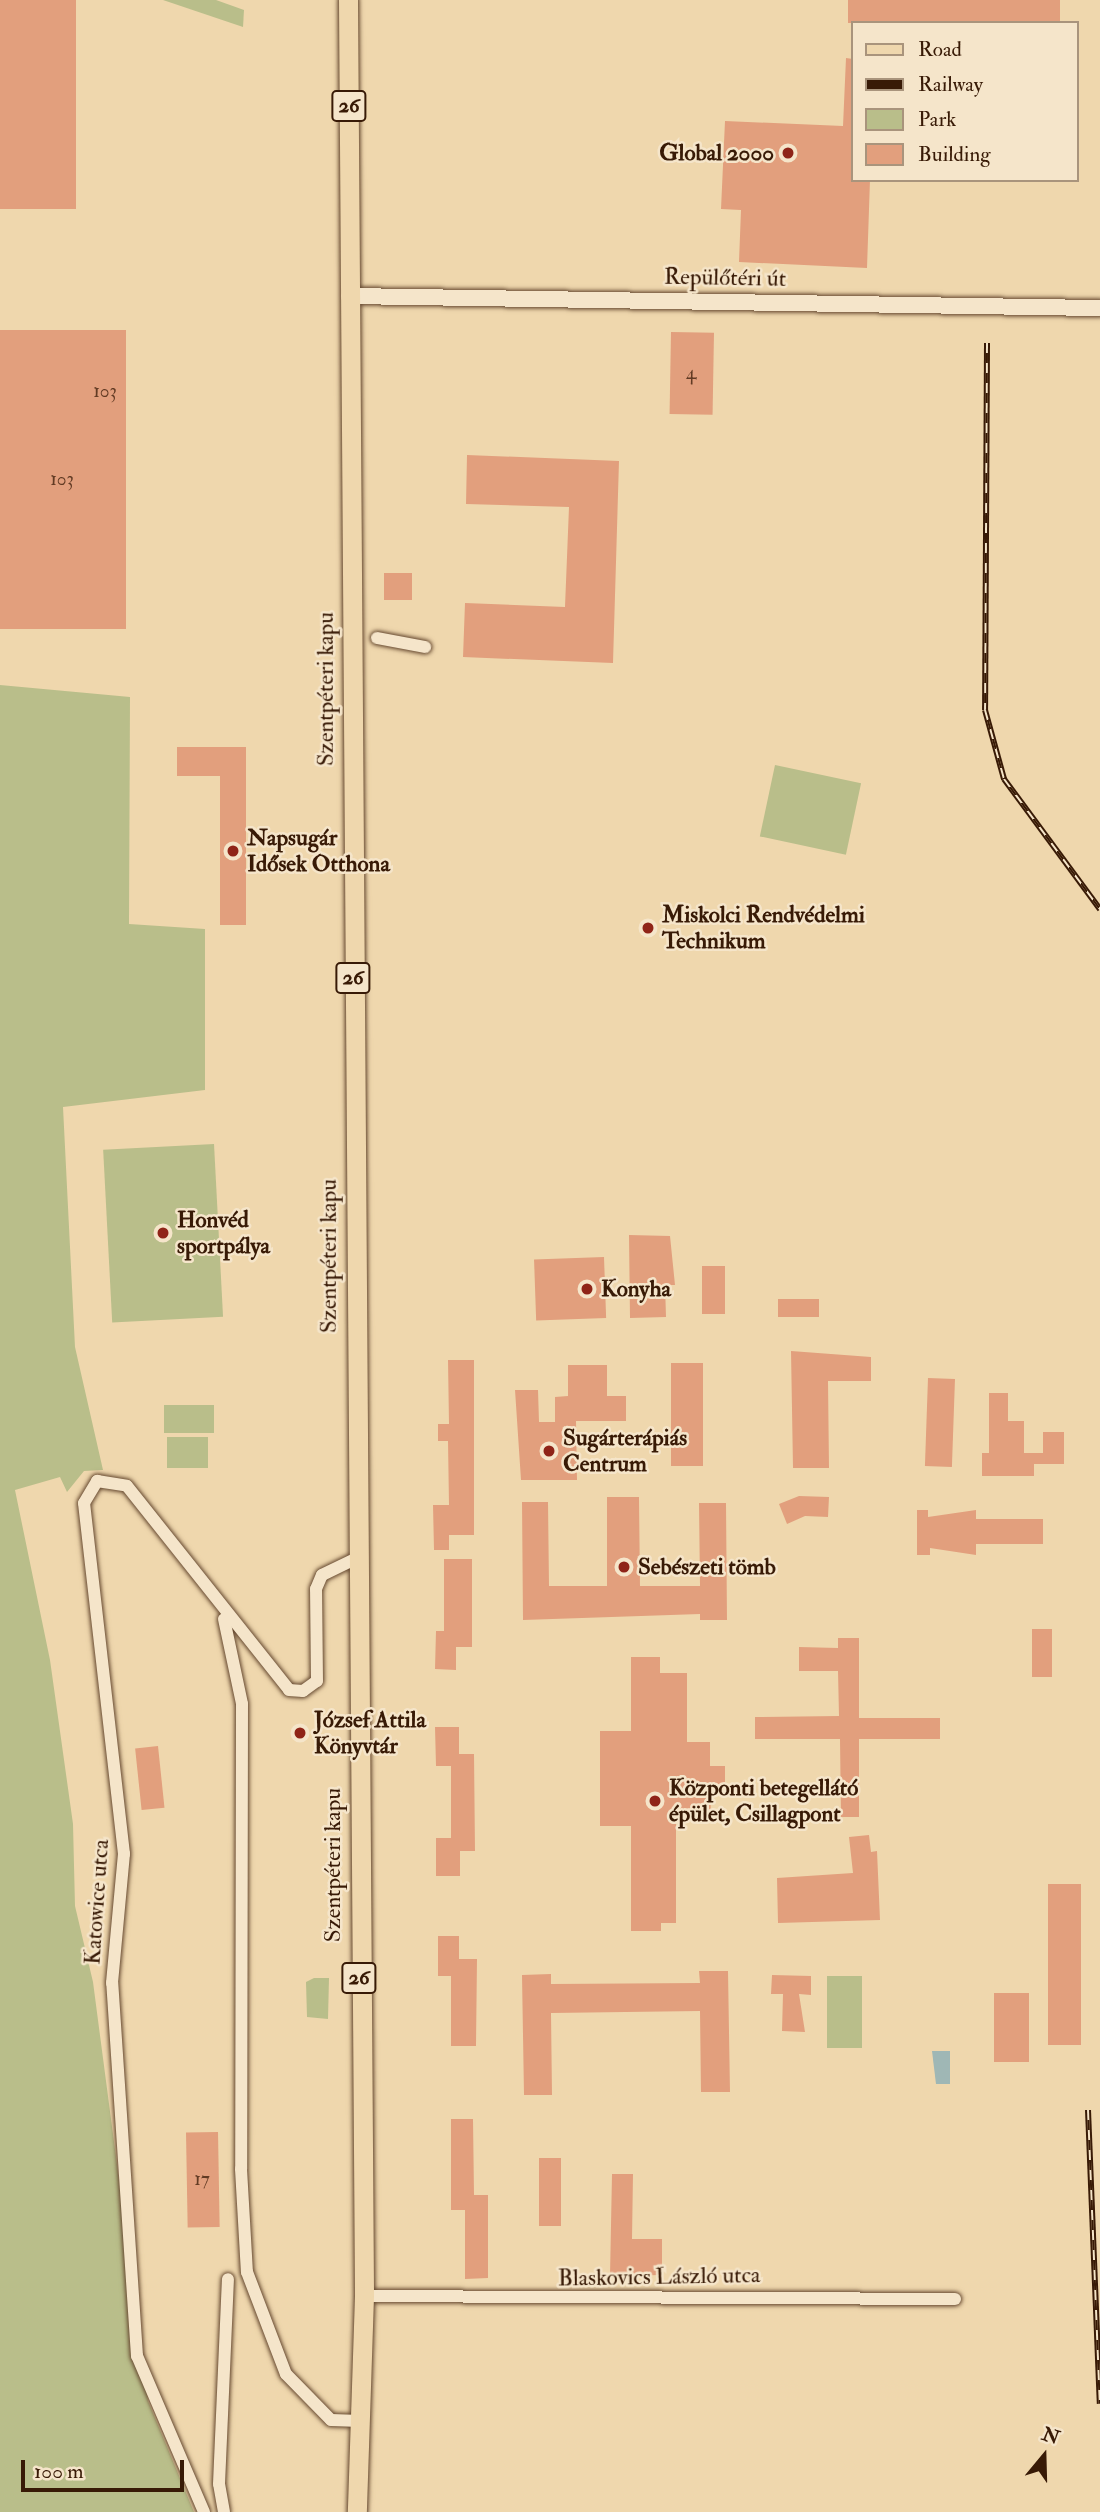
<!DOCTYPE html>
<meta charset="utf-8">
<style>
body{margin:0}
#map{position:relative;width:1100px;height:2512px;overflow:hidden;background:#efd7ad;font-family:"IM FELL Double Pica",serif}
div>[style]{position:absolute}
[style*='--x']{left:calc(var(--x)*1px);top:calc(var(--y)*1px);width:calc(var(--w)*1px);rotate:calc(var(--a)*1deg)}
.green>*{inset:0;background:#b9be8a;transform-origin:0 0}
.water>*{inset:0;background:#9fb7b5}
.building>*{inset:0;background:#e29f7d;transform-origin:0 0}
.roads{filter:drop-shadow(0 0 2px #664930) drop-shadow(0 0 2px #664930)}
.minor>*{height:12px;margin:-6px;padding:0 6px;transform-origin:6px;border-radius:6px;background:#f5e5ca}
.tertiary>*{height:16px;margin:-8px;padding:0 8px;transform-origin:8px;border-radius:8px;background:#f5e5ca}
.primary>*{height:19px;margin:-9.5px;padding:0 9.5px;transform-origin:9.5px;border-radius:9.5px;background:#efd7ad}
.rail>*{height:6px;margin-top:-3px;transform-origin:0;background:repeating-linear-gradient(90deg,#f5e5ca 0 10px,#381a06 0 20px);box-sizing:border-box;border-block:2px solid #381a06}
.dots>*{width:19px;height:19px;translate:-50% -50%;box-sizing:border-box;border:4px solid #f5e5ca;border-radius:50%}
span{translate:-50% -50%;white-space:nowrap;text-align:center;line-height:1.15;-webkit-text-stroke:5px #f5e5ca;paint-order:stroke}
.number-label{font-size:19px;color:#623b24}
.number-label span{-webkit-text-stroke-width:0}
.shield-label span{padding:2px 5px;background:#f5e5ca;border:2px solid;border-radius:5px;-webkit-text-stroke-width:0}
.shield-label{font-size:21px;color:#381a06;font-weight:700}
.poi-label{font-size:23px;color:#381a06;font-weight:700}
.right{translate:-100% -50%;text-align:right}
.left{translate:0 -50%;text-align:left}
.street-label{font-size:23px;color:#381a06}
.legend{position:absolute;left:851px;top:21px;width:228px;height:161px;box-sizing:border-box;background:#f5e5ca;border:2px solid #a9947c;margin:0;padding:9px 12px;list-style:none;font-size:21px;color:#381a06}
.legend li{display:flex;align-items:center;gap:14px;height:35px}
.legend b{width:35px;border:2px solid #a9947c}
.north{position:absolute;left:1009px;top:2421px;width:70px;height:70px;-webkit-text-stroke:5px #f5e5ca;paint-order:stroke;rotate:19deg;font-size:19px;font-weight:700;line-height:28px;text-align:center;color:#381a06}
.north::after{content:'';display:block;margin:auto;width:24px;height:32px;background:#381a06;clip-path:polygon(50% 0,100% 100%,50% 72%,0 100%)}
.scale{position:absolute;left:21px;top:2460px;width:163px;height:32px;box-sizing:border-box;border:4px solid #381a06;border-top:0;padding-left:9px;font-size:21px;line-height:24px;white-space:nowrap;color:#381a06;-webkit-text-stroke:5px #f5e5ca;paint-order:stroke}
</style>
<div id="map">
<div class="green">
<i style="clip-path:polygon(163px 0,216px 0,244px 10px,243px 27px)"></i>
<i style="clip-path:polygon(0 685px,130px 697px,129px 924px,205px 929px,205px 1090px,63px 1107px,75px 1347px,103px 1470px,84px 1471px,67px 1492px,60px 1477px,15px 1490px,50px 1660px,73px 1824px,75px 1906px,93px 1982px,148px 2401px,194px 2512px,0 2512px)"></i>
<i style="left:775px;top:765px;width:88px;height:73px;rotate:12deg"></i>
<i style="left:214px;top:1144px;width:173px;height:111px;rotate:87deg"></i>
<i style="left:214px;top:1405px;width:28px;height:50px;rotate:90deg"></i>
<i style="left:167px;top:1437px;width:41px;height:31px"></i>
<i style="left:827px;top:1976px;width:35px;height:72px"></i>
<i style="clip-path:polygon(314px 1978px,329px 1978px,328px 2019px,307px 2017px,306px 1982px)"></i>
</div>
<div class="water">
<i style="clip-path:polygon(932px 2051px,950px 2051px,950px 2084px,936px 2084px)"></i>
</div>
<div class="building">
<i style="left:0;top:0;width:76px;height:209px"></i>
<i style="left:848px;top:0;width:212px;height:23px"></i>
<i style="clip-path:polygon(846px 58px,853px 59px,853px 180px,870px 180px,867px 268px,739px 262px,741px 210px,721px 209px,725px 121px,843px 126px)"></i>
<i style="left:0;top:330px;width:126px;height:299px"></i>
<i style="left:671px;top:332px;width:43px;height:82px;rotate:1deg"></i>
<i style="clip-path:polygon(467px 455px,619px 461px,613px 663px,463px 657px,465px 603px,565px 607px,569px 507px,466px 504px)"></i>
<i style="left:384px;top:573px;width:28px;height:27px"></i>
<i style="clip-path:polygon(177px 747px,246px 747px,246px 925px,220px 925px,220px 776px,177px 776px)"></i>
<i style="clip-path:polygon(629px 1235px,670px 1236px,675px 1285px,665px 1285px,666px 1317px,630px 1318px)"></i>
<i style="left:604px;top:1257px;width:61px;height:70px;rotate:88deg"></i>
<i style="left:702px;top:1266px;width:23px;height:48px"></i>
<i style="left:778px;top:1299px;width:41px;height:18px"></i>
<i style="clip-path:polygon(791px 1351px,871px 1357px,871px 1381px,828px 1381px,829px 1468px,793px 1468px)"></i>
<i style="clip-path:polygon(448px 1360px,474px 1360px,474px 1535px,449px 1535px,449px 1550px,434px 1550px,433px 1505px,449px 1505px,448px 1441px,438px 1441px,438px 1424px,449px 1424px)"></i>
<i style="left:671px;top:1363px;width:32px;height:103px"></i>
<i style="clip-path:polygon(568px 1365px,607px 1365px,607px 1396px,626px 1396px,626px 1421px,576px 1421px,577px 1480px,521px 1480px,515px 1390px,538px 1390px,539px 1422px,555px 1422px,555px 1397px,568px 1396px)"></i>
<i style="left:928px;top:1378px;width:27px;height:88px;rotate:2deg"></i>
<i style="clip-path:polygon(989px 1393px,1008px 1393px,1008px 1421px,1024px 1421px,1024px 1453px,1043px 1453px,1043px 1432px,1064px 1432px,1064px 1464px,1034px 1464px,1034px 1476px,982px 1476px,982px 1453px,989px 1453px)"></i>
<i style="clip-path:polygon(799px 1496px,829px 1497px,828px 1517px,805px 1516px,787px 1524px,779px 1504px)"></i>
<i style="clip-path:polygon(607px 1497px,639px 1497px,640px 1586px,700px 1586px,699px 1503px,726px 1503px,727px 1620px,700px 1620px,700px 1614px,523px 1620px,522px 1502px,548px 1502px,549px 1586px,607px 1586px)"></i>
<i style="clip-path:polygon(917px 1510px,928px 1510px,928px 1517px,976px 1510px,976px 1519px,1043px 1519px,1043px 1544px,976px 1544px,976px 1555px,930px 1548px,930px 1555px,917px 1555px)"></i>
<i style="clip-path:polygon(444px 1559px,472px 1559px,472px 1647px,456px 1647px,456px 1670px,435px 1669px,436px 1631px,444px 1631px)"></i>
<i style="left:1032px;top:1629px;width:20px;height:48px"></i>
<i style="clip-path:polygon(838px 1638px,859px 1638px,859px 1718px,940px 1718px,940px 1739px,859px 1739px,859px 1817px,841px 1817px,840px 1739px,755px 1739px,755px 1717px,839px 1716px,838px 1671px,799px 1671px,799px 1647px,838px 1648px)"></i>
<i style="clip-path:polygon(631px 1657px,660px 1657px,660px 1673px,687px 1673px,687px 1742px,710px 1742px,710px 1766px,725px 1766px,725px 1786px,710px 1786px,711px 1816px,676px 1816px,676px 1923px,661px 1923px,661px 1931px,631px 1931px,631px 1826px,600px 1826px,600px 1731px,631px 1731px)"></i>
<i style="clip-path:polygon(435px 1727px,459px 1727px,459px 1754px,474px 1754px,475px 1851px,460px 1851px,460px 1876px,436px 1876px,436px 1838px,451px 1838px,451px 1766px,436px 1766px)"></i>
<i style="left:158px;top:1746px;width:62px;height:23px;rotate:84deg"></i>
<i style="clip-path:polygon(869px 1835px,871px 1852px,877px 1851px,880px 1920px,778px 1923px,777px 1878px,853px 1873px,849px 1837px)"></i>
<i style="left:1048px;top:1884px;width:33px;height:161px"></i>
<i style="clip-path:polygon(438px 1936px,459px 1936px,459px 1959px,477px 1959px,476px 2046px,451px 2046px,451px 1976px,438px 1976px)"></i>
<i style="clip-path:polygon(699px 1971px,728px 1971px,730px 2092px,701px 2092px,700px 2011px,551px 2013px,552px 2095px,524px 2095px,522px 1975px,551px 1974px,551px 1984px,700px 1983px)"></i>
<i style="clip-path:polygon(772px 1975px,811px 1976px,811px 1995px,799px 1994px,805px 2032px,782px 2031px,783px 1994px,771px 1994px)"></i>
<i style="left:1029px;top:1993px;width:69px;height:35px;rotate:90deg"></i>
<i style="clip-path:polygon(451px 2119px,473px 2119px,474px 2195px,488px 2195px,488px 2278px,465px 2279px,465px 2210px,451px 2210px)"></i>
<i style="left:218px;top:2132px;width:95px;height:32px;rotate:89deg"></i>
<i style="left:539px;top:2158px;width:22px;height:68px"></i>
<i style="clip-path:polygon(612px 2174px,633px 2174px,632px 2239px,662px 2239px,662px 2275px,610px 2276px)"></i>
</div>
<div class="roads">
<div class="minor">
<i style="--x:377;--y:638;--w:49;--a:10.6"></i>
<i style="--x:224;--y:1619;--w:87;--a:78"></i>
<i style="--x:242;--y:1704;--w:465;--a:90.1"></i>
<i style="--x:241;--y:2169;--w:103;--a:86.7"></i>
<i style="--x:247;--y:2272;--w:109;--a:69.1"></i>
<i style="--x:286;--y:2374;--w:64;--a:45.6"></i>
<i style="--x:331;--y:2420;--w:30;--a:2"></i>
<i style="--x:364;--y:2296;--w:591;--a:0.29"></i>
<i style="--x:204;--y:2512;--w:170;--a:-113.2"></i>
<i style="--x:137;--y:2356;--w:374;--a:-93.8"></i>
<i style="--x:112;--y:1983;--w:130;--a:-84.7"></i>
<i style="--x:124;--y:1854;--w:353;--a:-96.5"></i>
<i style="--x:84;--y:1503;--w:26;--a:-59"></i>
<i style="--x:97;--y:1481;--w:30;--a:9"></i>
<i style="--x:127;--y:1486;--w:260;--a:51.5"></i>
<i style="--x:289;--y:1690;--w:14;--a:4"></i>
<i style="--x:303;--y:1691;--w:17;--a:-36"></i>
<i style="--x:317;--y:1681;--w:92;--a:-90.6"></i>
<i style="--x:316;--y:1589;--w:15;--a:-67"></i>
<i style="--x:322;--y:1575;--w:37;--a:-26"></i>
<i style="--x:224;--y:2512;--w:28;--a:-100"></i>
<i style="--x:219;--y:2484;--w:205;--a:-87.5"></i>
</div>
<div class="tertiary">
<i style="--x:349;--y:296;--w:751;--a:0.92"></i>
</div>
<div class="primary">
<i style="--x:348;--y:0;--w:2296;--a:89.6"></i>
<i style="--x:364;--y:2296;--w:216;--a:91.9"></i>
</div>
</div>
<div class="rail">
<i style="--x:987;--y:343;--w:367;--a:90.3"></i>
<i style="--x:985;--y:710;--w:72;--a:74.6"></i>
<i style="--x:1004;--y:779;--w:162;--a:53.6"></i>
<i style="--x:1088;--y:2110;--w:294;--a:87.7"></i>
</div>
<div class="dots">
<i style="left:788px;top:153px;background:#8f2418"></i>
<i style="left:233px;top:851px;background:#8f2418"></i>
<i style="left:648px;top:928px;background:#8f2418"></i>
<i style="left:163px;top:1233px;background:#8f2418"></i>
<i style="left:587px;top:1289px;background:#8f2418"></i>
<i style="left:549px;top:1451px;background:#8f2418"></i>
<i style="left:624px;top:1567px;background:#8f2418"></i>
<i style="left:300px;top:1733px;background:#8f2418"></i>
<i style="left:655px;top:1801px;background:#8f2418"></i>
</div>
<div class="number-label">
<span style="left:691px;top:374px">4</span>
<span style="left:105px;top:392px">103</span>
<span style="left:62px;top:480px">103</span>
<span style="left:202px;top:2180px">17</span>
</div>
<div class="shield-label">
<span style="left:349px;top:106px">26</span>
<span style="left:353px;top:978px">26</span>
<span style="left:359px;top:1978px">26</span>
</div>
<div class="poi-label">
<span class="right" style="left:774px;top:153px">Global 2000</span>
<span class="left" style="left:247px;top:851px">Napsugár<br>Idősek Otthona</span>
<span class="left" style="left:662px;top:928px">Miskolci Rendvédelmi<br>Technikum</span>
<span class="left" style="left:177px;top:1233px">Honvéd<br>sportpálya</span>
<span class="left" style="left:601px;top:1289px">Konyha</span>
<span class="left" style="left:563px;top:1451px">Sugárterápiás<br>Centrum</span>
<span class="left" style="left:638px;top:1567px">Sebészeti tömb</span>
<span class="left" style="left:314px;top:1733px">József Attila<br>Könyvtár</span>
<span class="left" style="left:669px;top:1801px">Központi betegellátó<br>épület, Csillagpont</span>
</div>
<div class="street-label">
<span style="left:725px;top:278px;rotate:1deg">Repülőtéri út</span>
<span style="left:326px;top:689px;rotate:-90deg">Szentpéteri kapu</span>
<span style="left:329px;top:1256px;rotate:-90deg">Szentpéteri kapu</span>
<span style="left:333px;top:1865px;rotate:-90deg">Szentpéteri kapu</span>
<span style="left:97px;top:1902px;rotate:-86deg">Katowice utca</span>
<span style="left:659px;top:2277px;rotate:-1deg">Blaskovics László utca</span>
</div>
<ul class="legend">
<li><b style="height:9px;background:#efd7ad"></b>Road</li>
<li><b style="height:9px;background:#381a06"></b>Railway</li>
<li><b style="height:19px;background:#b9be8a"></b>Park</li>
<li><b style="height:19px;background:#e29f7d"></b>Building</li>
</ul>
<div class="north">N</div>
<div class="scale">100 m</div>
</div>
